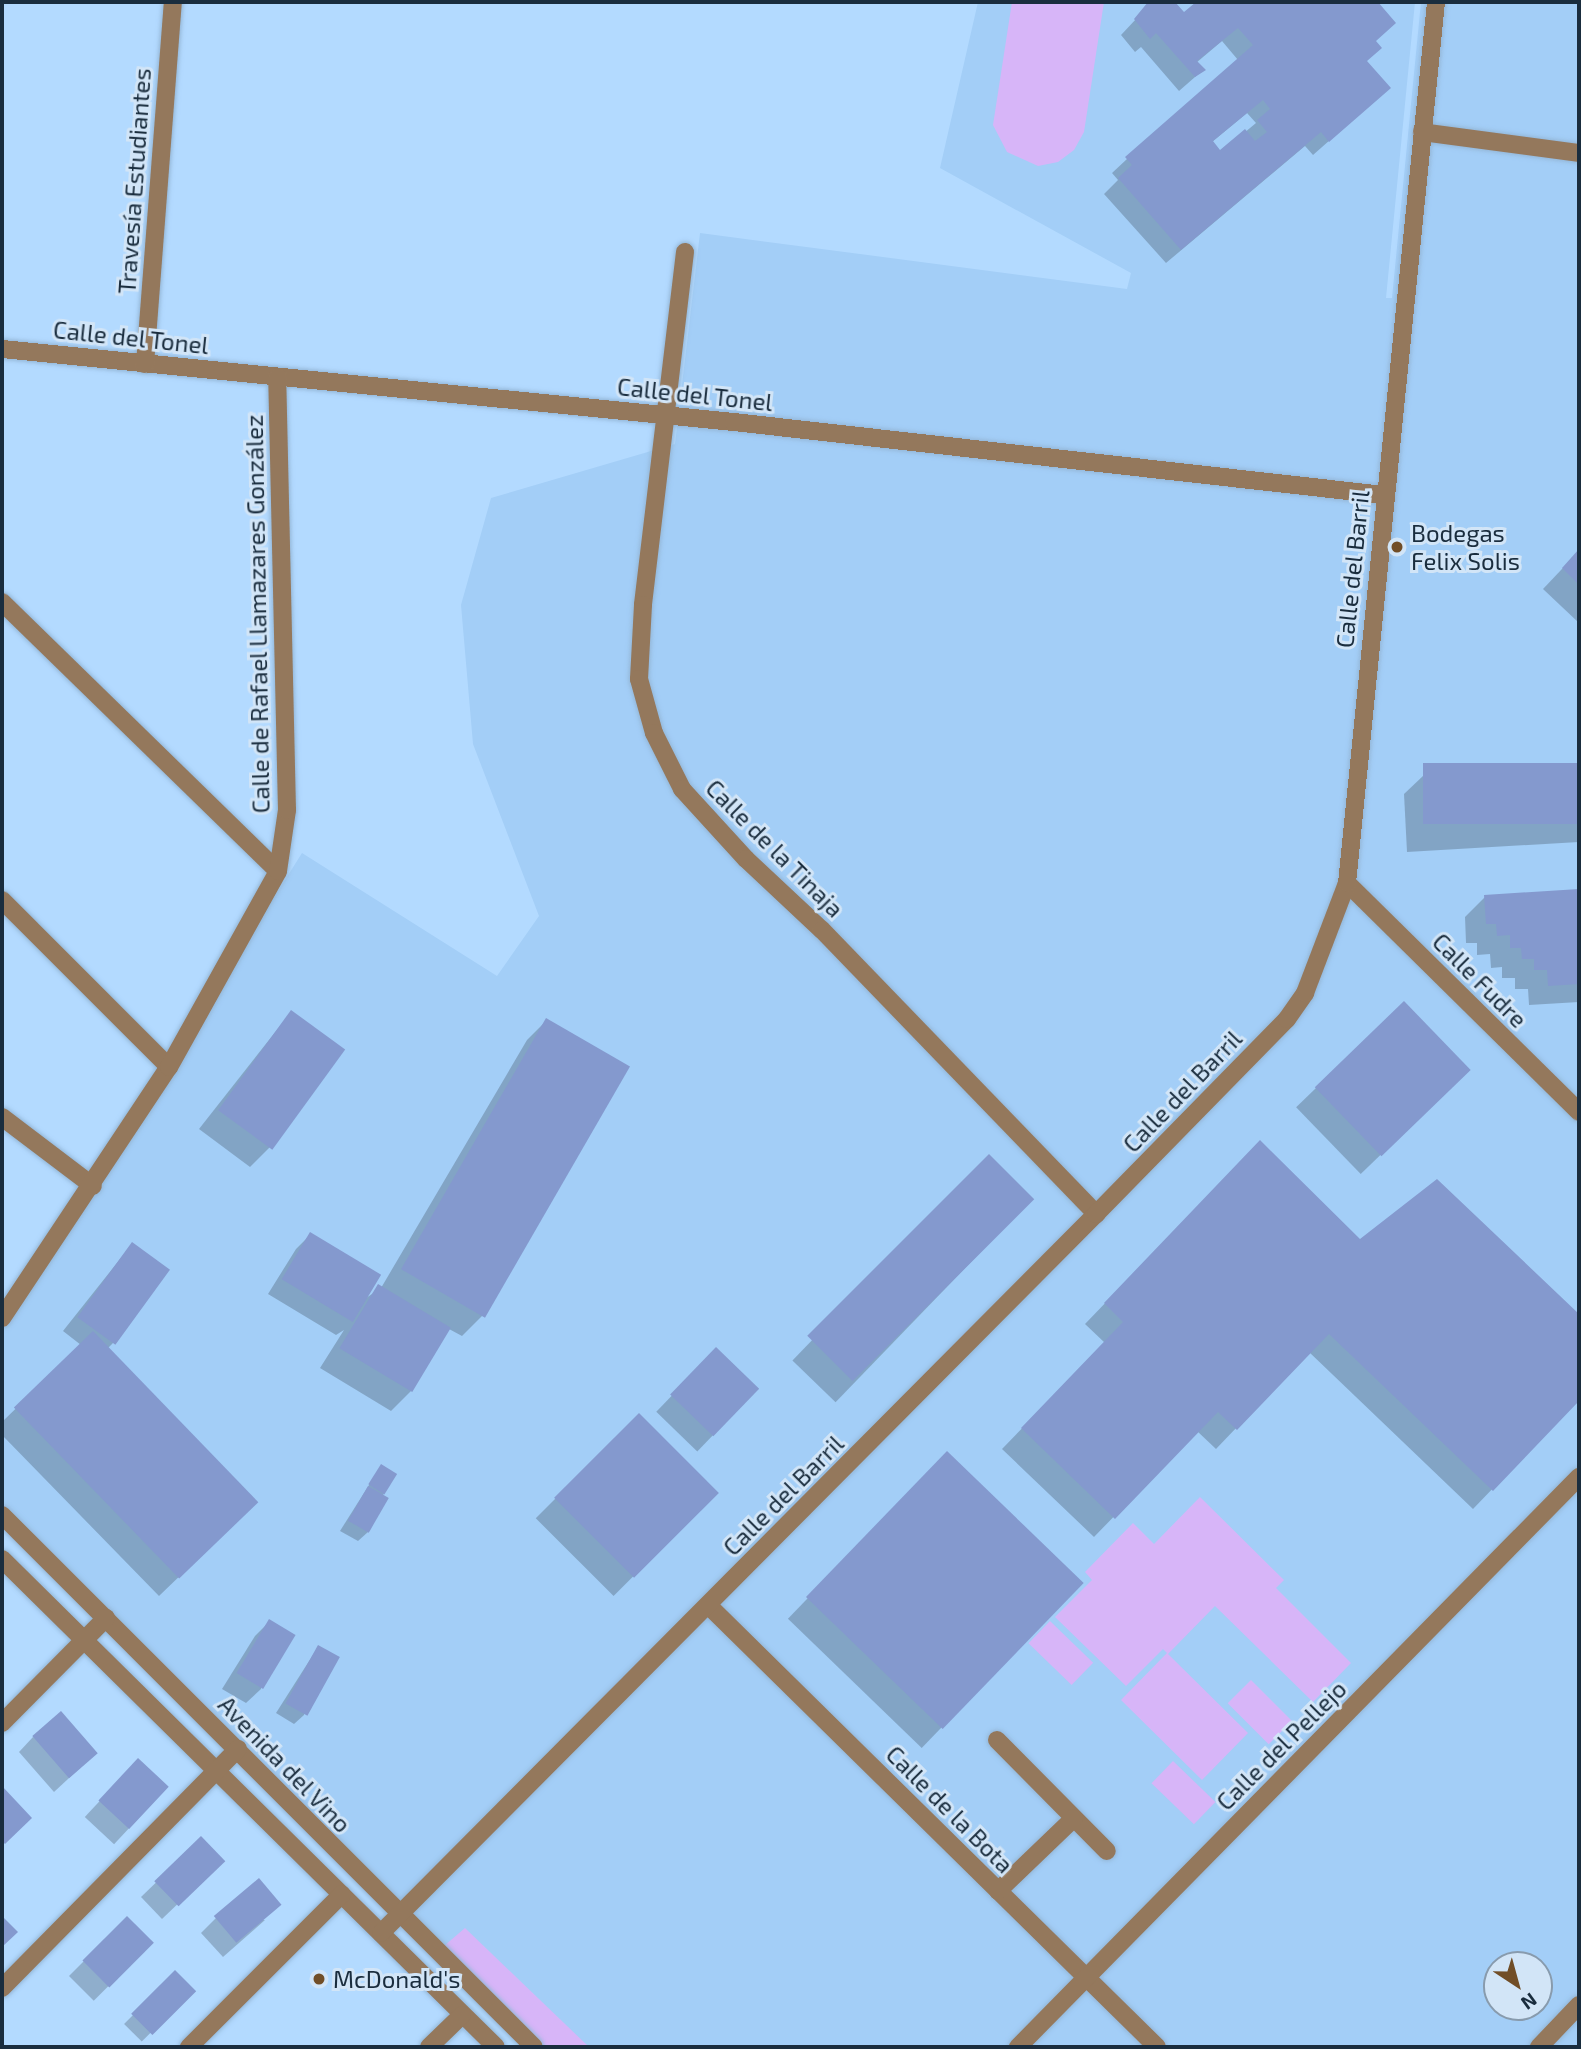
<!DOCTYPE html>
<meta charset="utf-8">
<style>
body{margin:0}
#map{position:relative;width:1581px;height:2049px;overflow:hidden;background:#b3daff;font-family:"Exo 2",sans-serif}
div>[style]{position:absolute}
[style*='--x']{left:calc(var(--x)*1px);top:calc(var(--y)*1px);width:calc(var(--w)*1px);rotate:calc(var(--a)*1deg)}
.built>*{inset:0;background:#a3cef7}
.green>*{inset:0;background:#d7b5f8;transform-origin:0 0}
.shadow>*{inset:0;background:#0003;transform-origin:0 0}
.building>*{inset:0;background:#8499ce;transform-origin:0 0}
.roads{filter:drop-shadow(0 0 2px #94b7d8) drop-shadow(0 0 2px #94b7d8)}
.minor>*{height:18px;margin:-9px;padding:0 9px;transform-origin:9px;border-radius:9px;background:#94785c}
.dots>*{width:19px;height:19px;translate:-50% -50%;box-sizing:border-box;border:4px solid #d2e5f7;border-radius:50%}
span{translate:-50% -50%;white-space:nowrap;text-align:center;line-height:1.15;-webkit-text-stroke:6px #d2e5f7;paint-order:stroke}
.street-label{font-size:24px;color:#1a2d3e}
.poi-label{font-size:24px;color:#1a2d3e}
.left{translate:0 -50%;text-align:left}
.frame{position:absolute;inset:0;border:4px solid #1a2d3e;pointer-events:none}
.north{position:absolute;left:1483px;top:1951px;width:70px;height:70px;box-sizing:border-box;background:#d2e5f7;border:2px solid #889bad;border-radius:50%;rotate:144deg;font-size:19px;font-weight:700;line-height:28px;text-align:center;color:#1a2d3e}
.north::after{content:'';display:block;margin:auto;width:24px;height:32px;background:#714e27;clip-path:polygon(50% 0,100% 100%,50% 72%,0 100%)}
</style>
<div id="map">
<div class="built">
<i style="clip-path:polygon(evenodd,978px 2px,1415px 2px,1386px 298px,1392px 298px,1421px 2px,1579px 2px,1579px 2047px,534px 2047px,2px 1515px,2px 1318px,93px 1186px,302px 853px,497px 976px,539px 916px,473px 744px,461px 605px,491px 498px,675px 444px,700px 233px,1127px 289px,1131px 273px,940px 168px,978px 2px,1497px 1965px,1539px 1965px,1539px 2007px,1497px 2007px,1497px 1965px)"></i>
</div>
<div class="green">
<i style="clip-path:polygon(1012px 2px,1104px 2px,1084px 132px,1074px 150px,1058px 162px,1038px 166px,1007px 152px,993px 125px)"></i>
<i style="clip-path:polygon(1200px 1497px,1284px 1580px,1276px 1588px,1351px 1663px,1313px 1702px,1215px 1606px,1168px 1654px,1248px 1733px,1202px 1780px,1121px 1700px,1167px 1653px,1163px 1649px,1126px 1686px,1055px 1617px,1092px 1580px,1085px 1572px,1133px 1523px,1154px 1544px)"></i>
<i style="left:1050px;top:1621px;width:60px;height:31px;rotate:44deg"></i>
<i style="left:1251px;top:1680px;width:58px;height:33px;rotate:45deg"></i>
<i style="left:1173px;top:1761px;width:59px;height:31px;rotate:44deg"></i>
<i style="clip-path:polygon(465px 1928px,589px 2047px,546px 2047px,444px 1946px)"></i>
</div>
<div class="shadow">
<i style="clip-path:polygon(evenodd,1152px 2px,1173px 2px,1184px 14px,1198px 2px,1375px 2px,1394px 23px,1374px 42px,1366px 61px,1389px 88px,1313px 155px,1305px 146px,1166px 263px,1104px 194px,1118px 180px,1112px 173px,1127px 159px,1238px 60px,1222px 41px,1196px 63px,1203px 70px,1179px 91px,1141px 47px,1135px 52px,1121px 35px,1152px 2px,1247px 113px,1256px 123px,1220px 153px,1212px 142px,1247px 113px)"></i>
<i style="clip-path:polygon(1579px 551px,1579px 623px,1543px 589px)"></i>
<i style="clip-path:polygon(1579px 765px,1579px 842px,1407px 852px,1404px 794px,1424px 775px)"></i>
<i style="clip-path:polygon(1579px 891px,1579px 1002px,1529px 1005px,1528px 989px,1515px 989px,1515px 978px,1502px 978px,1502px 967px,1491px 968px,1490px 954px,1477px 955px,1477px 943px,1466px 943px,1465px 917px,1485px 897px)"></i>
<i style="left:1404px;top:1003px;width:93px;height:150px;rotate:46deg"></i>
<i style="clip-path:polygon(291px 1012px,270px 1147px,250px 1167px,199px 1129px)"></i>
<i style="clip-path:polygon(547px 1020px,628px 1068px,482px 1316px,462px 1336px,449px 1329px,411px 1391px,391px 1411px,320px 1368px,344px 1330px,336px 1335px,268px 1294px,296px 1249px,311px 1234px,366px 1298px,381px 1288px,527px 1040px)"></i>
<i style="left:989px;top:1157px;width:60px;height:283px;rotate:44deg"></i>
<i style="clip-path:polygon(1241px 1162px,1359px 1241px,1437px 1181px,1579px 1317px,1579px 1399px,1473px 1509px,1309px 1352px,1216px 1449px,1197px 1431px,1094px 1537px,1002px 1449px,1105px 1343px,1085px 1324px)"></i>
<i style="clip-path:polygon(132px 1244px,113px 1343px,108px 1348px,237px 1521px,159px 1596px,2px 1435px,2px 1422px,81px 1345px,63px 1331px)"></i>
<i style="left:716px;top:1350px;width:57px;height:86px;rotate:44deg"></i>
<i style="left:639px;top:1415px;width:110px;height:146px;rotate:45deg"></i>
<i style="left:947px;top:1454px;width:186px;height:229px;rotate:44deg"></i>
<i style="clip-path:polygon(381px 1466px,384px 1493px,368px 1532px,358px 1541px,340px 1531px)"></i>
<i style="clip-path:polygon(270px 1621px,261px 1689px,246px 1703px,222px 1689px,255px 1636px)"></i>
<i style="clip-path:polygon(318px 1647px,304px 1715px,294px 1724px,276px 1713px)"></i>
<i style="clip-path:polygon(33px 1737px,96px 1753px,54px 1792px,19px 1752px)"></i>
<i style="left:138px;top:1760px;width:40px;height:78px;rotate:43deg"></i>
<i style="clip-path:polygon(201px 1839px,208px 1875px,162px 1919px,141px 1897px)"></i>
<i style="left:127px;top:1918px;width:35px;height:82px;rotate:45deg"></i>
<i style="clip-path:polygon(216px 1918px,265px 1920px,223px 1957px,201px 1933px)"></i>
<i style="left:175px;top:1973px;width:25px;height:72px;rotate:45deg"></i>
</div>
<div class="building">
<i style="clip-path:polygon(evenodd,1148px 2px,1175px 2px,1184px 12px,1196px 2px,1378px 2px,1396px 23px,1376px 41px,1382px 48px,1367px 61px,1391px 88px,1329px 142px,1321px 132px,1181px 250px,1118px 178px,1132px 165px,1125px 157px,1253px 45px,1238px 28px,1197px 61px,1206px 70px,1195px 77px,1156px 33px,1150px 39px,1134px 19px,1148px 2px,1263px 100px,1270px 109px,1257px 120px,1267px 132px,1255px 141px,1245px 129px,1220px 150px,1213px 141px,1263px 100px)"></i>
<i style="clip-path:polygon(1579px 549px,1579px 585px,1562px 568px)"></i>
<i style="left:1579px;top:763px;width:61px;height:156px;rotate:90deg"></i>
<i style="clip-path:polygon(1579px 889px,1579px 984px,1548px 986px,1547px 970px,1534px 970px,1534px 959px,1522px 959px,1521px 948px,1510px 948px,1510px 935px,1497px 936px,1496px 924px,1486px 924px,1484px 895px)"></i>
<i style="left:1404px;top:1001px;width:96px;height:124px;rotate:46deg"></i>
<i style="left:291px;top:1010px;width:67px;height:124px;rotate:36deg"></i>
<i style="left:546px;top:1018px;width:97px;height:290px;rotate:30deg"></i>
<i style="clip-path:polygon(1260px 1140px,1360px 1239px,1437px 1179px,1579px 1314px,1579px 1401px,1493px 1491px,1329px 1334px,1237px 1430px,1218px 1412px,1115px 1519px,1021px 1428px,1123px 1322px,1104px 1303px)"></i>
<i style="left:989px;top:1154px;width:64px;height:257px;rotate:45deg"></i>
<i style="left:310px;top:1232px;width:83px;height:55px;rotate:31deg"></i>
<i style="left:132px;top:1242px;width:47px;height:93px;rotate:36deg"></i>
<i style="left:378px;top:1284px;width:85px;height:75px;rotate:31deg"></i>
<i style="left:93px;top:1331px;width:238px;height:110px;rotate:46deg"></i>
<i style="left:716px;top:1347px;width:60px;height:66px;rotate:44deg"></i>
<i style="left:639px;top:1413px;width:113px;height:120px;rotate:45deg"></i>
<i style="left:947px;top:1451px;width:190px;height:203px;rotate:44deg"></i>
<i style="left:381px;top:1464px;width:19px;height:24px;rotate:32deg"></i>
<i style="left:368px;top:1486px;width:24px;height:40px;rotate:30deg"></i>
<i style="left:269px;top:1619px;width:31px;height:63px;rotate:31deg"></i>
<i style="left:318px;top:1645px;width:25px;height:67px;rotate:29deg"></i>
<i style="left:61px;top:1711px;width:56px;height:38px;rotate:49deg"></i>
<i style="left:138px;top:1758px;width:42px;height:58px;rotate:43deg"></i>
<i style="clip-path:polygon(2px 1786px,32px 1818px,5px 1844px,2px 1841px)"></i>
<i style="left:201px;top:1836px;width:35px;height:65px;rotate:46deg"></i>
<i style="left:259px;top:1878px;width:35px;height:59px;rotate:50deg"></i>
<i style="clip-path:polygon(2px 1916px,18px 1932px,2px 1947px)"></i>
<i style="left:127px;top:1916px;width:38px;height:63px;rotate:45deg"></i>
<i style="left:175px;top:1970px;width:30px;height:62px;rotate:45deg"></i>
</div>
<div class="roads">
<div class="minor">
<i style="--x:1422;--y:132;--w:158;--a:7.6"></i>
<i style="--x:685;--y:252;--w:355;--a:96.8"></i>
<i style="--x:643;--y:605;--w:74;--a:93.1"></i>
<i style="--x:639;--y:679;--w:56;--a:74.5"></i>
<i style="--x:654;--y:733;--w:63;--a:63.4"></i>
<i style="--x:682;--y:789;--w:95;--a:47.6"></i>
<i style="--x:746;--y:859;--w:104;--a:43.1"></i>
<i style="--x:822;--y:930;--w:395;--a:46"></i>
<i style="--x:2;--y:349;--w:736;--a:5.7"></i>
<i style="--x:734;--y:422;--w:654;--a:6.41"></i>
<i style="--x:145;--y:364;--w:363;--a:-85.6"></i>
<i style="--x:2;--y:602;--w:385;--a:44.3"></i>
<i style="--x:1347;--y:883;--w:326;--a:44.6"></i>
<i style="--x:2;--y:900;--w:236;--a:45"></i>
<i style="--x:2;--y:1117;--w:114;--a:37.2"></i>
<i style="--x:2;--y:1318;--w:301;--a:-56.4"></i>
<i style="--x:169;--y:1067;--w:224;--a:-60.9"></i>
<i style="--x:278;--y:871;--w:62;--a:-81.6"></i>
<i style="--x:287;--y:810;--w:433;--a:-91.3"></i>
<i style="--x:2;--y:1515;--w:752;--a:45"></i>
<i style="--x:2;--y:1559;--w:694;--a:44.65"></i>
<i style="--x:708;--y:1605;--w:630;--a:44.55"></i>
<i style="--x:2;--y:1723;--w:148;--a:-45.3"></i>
<i style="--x:997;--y:1740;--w:156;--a:45.3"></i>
<i style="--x:998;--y:1891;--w:105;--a:-43.8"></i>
<i style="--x:381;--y:1933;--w:1014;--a:-45.16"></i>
<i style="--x:1096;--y:1214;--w:273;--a:-45.6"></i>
<i style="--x:1287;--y:1019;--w:32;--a:-55"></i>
<i style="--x:1305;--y:993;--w:118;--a:-69.1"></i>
<i style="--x:1347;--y:883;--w:885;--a:-84.23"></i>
<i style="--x:2;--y:1988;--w:336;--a:-45.4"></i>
<i style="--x:189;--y:2047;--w:216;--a:-45"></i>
<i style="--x:429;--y:2047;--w:46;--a:-44.1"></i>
<i style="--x:1018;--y:2047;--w:800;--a:-45.46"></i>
<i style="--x:1539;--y:2047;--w:58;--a:-46.4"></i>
</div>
</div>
<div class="dots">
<i style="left:1397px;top:547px;background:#714e27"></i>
<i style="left:319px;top:1979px;background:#714e27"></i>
</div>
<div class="street-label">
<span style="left:134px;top:181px;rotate:-86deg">Travesía Estudiantes</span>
<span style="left:131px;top:337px;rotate:6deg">Calle del Tonel</span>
<span style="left:695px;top:394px;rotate:6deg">Calle del Tonel</span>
<span style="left:1352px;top:569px;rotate:-84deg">Calle del Barril</span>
<span style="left:257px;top:614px;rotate:-91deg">Calle de Rafael Llamazares González</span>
<span style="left:775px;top:848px;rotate:45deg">Calle de la Tinaja</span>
<span style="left:1480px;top:980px;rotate:45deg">Calle Fudre</span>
<span style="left:1182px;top:1091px;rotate:-46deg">Calle del Barril</span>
<span style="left:783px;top:1495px;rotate:-45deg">Calle del Barril</span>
<span style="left:1281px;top:1745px;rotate:-45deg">Calle del Pellejo</span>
<span style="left:285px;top:1764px;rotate:46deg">Avenida del Vino</span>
<span style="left:950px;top:1809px;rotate:45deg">Calle de la Bota</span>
</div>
<div class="poi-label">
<span class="left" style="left:1411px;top:547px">Bodegas<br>Felix Solis</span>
<span class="left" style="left:333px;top:1979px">McDonald's</span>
</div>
<div class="frame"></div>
<div class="north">N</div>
</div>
